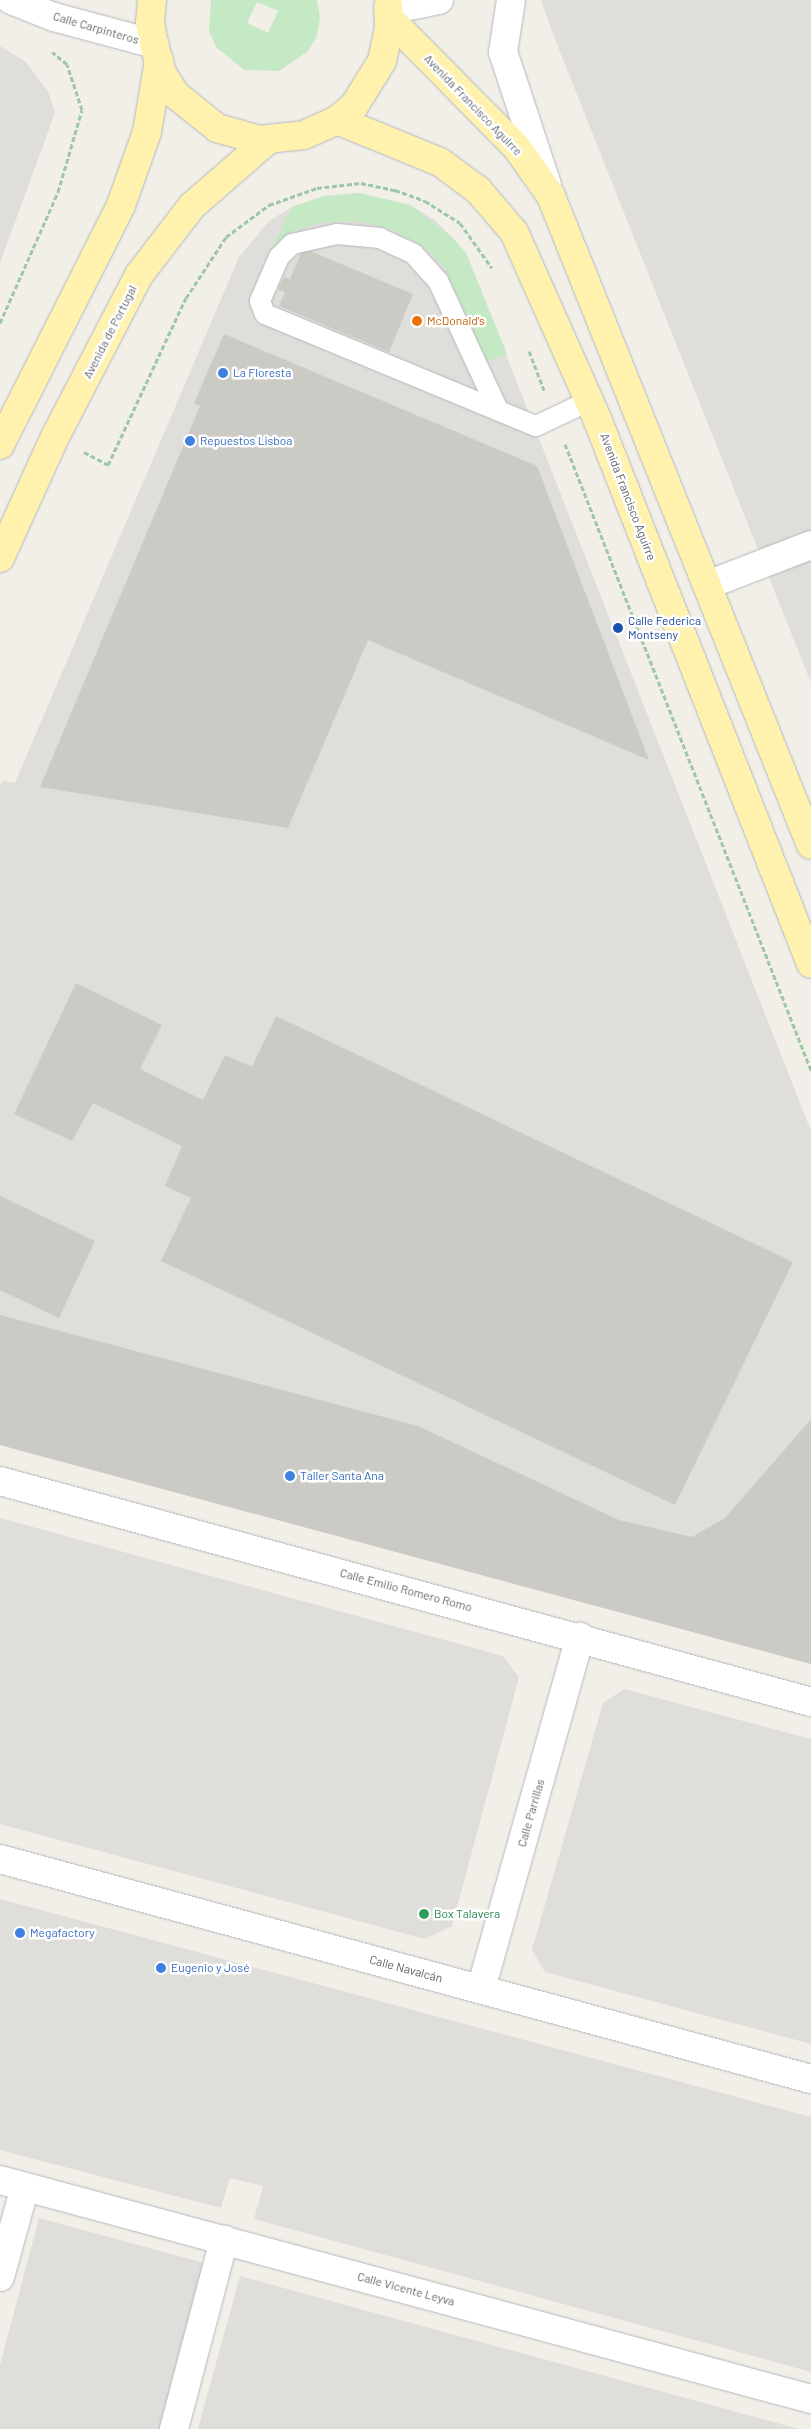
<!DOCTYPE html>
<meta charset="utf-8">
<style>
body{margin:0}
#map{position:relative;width:811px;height:2429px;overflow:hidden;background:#f1efe8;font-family:Barlow,sans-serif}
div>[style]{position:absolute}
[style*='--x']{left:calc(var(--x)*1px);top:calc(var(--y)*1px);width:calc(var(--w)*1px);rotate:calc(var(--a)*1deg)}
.industrial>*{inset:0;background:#e0deda}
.green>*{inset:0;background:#c5e8c5}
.building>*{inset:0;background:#cccac5}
.path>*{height:3px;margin-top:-1.5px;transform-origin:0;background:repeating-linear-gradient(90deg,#9cc7a9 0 5px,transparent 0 7.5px)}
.roads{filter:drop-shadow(0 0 1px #b5b8bc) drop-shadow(0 0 1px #b5b8bc)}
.lane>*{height:20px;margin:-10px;padding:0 10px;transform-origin:10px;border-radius:10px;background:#fff}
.street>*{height:28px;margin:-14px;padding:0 14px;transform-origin:14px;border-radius:14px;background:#fff}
.secondary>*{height:28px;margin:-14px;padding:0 14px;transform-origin:14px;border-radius:14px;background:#fff}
.primary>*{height:28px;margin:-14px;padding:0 14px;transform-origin:14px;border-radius:14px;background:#fff2af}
.dots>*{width:14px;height:14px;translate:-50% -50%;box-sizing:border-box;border:2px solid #fff;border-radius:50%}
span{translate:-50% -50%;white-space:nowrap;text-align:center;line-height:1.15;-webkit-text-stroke:5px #fff;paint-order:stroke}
.street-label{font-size:12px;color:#5f6368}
.food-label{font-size:12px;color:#c56008}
.left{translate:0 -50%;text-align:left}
.shop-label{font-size:12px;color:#366cbe}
.transit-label{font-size:12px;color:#164399}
.leisure-label{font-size:12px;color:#27864d}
</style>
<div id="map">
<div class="industrial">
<i style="clip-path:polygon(541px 0,811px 0,811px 683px,551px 29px)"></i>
<i style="clip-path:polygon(0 46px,26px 62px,49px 93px,55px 113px,0 263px)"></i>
<i style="clip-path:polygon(359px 193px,410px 205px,436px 221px,466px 253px,811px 1131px,811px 1664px,0 1445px,0 786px,2px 781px,15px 783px,239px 257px,269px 221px,292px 207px,324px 196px)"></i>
<i style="clip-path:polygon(0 1518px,503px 1656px,519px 1677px,452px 1926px,425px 1939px,0 1824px)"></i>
<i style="clip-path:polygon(624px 1689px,811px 1739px,811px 2044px,545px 1972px,532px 1950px,603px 1703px)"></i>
<i style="clip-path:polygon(0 1899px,811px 2117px,811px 2372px,254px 2219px,263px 2186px,230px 2178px,221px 2208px,0 2150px)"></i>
<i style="clip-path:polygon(39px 2218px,208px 2264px,163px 2429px,0 2429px,0 2365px)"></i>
<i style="clip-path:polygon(240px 2276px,799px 2429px,198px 2429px)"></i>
</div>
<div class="green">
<i style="clip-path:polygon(evenodd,211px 0,317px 0,320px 18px,317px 36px,308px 51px,279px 71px,244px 70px,216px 47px,209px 31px,211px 0,257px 2px,278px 11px,268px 33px,247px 23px,257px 2px)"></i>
<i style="clip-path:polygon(359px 193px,410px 205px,451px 236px,466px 253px,507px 354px,486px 362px,445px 268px,424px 247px,391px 229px,358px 221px,325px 222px,297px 230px,270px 252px,292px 207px,324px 196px)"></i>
</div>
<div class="building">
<i style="clip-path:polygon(303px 248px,413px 294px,389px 352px,279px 306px,285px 292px,278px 290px,284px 277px,290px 279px)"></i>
<i style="clip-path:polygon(224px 334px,537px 466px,649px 760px,368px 640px,288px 828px,40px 787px,200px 406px,194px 403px)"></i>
<i style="clip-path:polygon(76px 983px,162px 1025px,140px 1069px,203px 1100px,225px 1055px,252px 1067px,276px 1016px,793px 1262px,675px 1505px,161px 1261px,191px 1198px,165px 1186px,182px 1146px,93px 1103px,72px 1141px,14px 1114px)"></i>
<i style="clip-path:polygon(0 1196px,95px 1241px,59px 1318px,0 1290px)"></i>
<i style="clip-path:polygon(0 1315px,418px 1426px,619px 1520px,692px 1537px,725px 1518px,811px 1419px,811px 1664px,0 1445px)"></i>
</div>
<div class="path">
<i style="--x:0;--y:323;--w:143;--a:-66.1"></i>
<i style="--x:58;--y:192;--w:85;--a:-73.7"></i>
<i style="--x:82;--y:110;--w:48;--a:-108.1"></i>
<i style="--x:67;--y:64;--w:19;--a:-141"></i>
<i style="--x:529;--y:351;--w:42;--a:69"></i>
<i style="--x:565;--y:444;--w:673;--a:68.55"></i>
<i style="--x:84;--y:452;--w:27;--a:28"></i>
<i style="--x:108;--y:465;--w:184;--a:-65"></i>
<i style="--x:186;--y:298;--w:73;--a:-56.7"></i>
<i style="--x:226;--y:237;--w:54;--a:-36.7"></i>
<i style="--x:269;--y:205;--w:51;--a:-19.5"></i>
<i style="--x:317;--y:188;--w:44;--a:-6.5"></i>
<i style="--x:361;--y:183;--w:35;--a:12"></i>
<i style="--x:395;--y:190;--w:32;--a:20"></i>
<i style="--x:425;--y:201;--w:41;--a:32.2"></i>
<i style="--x:460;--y:223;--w:55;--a:54.6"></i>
</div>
<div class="roads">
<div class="lane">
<i style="--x:498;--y:410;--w:142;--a:-114.9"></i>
<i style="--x:438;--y:281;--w:36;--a:-132"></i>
<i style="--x:414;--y:254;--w:38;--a:-155"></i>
<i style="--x:380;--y:238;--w:43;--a:-174.7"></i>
<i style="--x:337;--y:234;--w:46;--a:167.5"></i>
<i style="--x:292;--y:244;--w:18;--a:135"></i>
<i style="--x:279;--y:257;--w:48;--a:113.4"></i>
<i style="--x:260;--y:301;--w:14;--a:69"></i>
<i style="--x:265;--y:314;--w:293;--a:22.5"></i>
<i style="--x:536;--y:426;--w:59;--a:-25.3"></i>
</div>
<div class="street">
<i style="--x:389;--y:10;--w:51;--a:-11.3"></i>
<i style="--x:710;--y:584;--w:108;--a:-21.1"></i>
<i style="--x:0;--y:1481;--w:841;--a:15.24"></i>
<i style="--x:0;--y:1859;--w:840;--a:15.18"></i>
<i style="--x:481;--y:1989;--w:366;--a:-74.3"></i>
<i style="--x:0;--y:2180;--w:840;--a:15.11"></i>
<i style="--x:0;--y:2277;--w:93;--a:-74.5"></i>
<i style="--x:174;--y:2429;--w:196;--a:-75.2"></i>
</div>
<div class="secondary">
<i style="--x:11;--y:0;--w:46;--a:21.6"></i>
<i style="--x:54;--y:17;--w:104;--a:15.1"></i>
<i style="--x:511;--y:0;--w:53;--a:98.7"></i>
<i style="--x:503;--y:52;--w:140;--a:71.7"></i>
</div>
<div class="primary">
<i style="--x:152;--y:0;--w:22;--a:95"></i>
<i style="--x:150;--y:22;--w:22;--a:80"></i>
<i style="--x:154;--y:44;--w:30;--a:75"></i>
<i style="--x:162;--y:73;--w:26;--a:58"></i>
<i style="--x:176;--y:95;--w:53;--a:38.8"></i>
<i style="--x:217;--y:128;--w:44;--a:15.9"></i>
<i style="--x:259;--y:140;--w:45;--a:-6.3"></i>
<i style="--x:304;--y:135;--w:36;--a:-24"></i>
<i style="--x:337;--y:120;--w:22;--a:-39"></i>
<i style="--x:354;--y:106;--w:53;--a:-58.1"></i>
<i style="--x:382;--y:61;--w:33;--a:-78"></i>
<i style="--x:389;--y:29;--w:23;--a:-92"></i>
<i style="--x:389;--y:18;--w:182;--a:45.4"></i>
<i style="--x:517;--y:148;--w:59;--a:54.7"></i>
<i style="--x:551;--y:196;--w:699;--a:68.17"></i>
<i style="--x:337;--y:120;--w:111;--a:22.2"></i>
<i style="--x:440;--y:162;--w:47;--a:36.4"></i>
<i style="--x:478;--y:190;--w:55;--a:49.4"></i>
<i style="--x:514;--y:232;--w:207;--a:66"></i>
<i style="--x:598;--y:421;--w:583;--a:68.58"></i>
<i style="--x:0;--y:445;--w:269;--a:-63.2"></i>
<i style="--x:121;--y:205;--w:77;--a:-70.4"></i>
<i style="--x:147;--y:132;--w:73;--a:-80.5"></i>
<i style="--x:0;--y:558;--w:133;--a:-65.6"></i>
<i style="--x:55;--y:437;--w:182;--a:-62.6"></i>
<i style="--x:139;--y:275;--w:87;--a:-52.5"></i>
<i style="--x:192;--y:206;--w:101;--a:-41"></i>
</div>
</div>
<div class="dots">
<i style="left:417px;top:321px;background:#e8710a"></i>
<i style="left:223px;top:373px;background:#3f7fe0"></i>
<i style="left:190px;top:441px;background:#3f7fe0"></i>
<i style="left:618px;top:628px;background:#1a4fb4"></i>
<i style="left:290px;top:1476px;background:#3f7fe0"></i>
<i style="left:424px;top:1914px;background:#2e9e5b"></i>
<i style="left:20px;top:1933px;background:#3f7fe0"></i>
<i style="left:161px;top:1968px;background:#3f7fe0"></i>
</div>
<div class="street-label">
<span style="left:96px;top:28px;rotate:16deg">Calle Carpinteros</span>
<span style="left:473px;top:105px;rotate:46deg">Avenida Francisco Aguirre</span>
<span style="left:110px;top:332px;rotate:-63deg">Avenida de Portugal</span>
<span style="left:628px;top:497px;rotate:69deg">Avenida Francisco Aguirre</span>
<span style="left:406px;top:1590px;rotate:15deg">Calle Emilio Romero Romo</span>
<span style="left:531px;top:1813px;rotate:-74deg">Calle Parrillas</span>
<span style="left:406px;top:1969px;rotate:15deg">Calle Navalcán</span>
<span style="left:406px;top:2289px;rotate:15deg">Calle Vicente Leyva</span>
</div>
<div class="food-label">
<span class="left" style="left:427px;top:321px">McDonald's</span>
</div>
<div class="shop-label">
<span class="left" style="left:233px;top:373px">La Floresta</span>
<span class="left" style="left:200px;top:441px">Repuestos Lisboa</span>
<span class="left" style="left:300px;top:1476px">Taller Santa Ana</span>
<span class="left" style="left:30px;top:1933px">Megafactory</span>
<span class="left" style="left:171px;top:1968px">Eugenio y José</span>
</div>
<div class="transit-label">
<span class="left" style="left:628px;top:628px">Calle Federica<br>Montseny</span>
</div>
<div class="leisure-label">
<span class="left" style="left:434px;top:1914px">Box Talavera</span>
</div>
</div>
